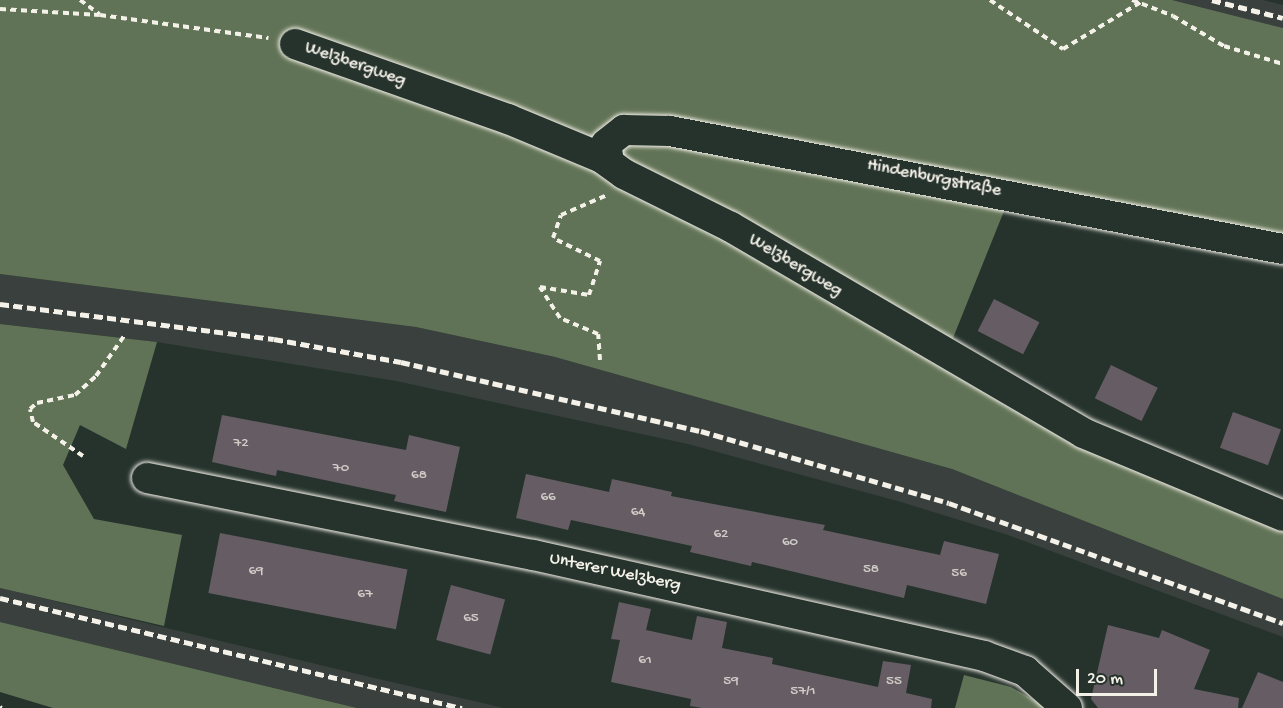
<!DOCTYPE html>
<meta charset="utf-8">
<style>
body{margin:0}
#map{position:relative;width:1283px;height:708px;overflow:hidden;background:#26332d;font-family:"Gochi Hand",sans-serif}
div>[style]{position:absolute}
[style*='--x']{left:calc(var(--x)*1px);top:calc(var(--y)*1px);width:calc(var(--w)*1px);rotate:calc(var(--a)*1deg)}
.built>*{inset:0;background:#39403e}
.green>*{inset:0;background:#617356}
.building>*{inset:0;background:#665d64;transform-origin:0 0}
.path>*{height:4px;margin-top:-2px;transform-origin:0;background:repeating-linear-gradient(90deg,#f4f1e8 0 6px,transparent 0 10.5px)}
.roads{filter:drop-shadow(0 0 2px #f4f1e8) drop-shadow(0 0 2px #f4f1e8)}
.minor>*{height:30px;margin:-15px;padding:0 15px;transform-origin:15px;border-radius:15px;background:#26332d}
.rail>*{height:4.5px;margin-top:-2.25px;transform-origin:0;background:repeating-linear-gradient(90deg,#f4f1e8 0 9px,transparent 0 13.5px)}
span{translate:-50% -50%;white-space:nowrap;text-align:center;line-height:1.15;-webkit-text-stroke:4.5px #26332d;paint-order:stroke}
.number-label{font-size:15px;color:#d0ccc7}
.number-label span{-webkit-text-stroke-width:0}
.street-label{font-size:18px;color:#f4f1e8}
.scale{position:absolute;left:1076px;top:669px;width:81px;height:27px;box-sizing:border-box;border:3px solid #f4f1e8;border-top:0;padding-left:8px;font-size:18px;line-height:21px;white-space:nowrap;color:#f4f1e8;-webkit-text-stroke:4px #26332d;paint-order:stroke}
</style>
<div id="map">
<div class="built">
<i style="clip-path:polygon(1172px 0,1263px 0,1283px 5px,1283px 28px)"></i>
<i style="clip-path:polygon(0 274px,416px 327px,555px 357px,952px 469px,1283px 599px,1283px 637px,1008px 535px,901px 502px,688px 444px,396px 381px,157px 342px,0 324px)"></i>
<i style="clip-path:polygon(0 588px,370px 677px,504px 708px,357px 708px,0 622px)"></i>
</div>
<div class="green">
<i style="clip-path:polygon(0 0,1172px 0,1283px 28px,1283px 261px,1008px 201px,951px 343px,1283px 528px,1283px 599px,952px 469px,555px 357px,416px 327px,0 274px)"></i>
<i style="clip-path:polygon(0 324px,157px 342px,126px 449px,80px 425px,63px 465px,94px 519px,182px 535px,164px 626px,0 588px)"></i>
<i style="clip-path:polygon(0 622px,357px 708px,53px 708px,0 692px)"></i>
<i style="clip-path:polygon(964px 675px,1011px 687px,1048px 708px,955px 708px)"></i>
</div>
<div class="building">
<i style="left:994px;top:299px;width:51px;height:36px;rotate:27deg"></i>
<i style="left:1111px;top:365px;width:52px;height:37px;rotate:26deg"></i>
<i style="left:1233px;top:412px;width:51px;height:38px;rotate:20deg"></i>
<i style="clip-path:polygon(222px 415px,406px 450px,409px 435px,460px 447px,446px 512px,394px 501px,396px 495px,277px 470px,276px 476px,212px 462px)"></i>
<i style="clip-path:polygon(526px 474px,609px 492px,612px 479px,672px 492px,671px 496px,825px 525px,823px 530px,940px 555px,944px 541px,999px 554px,986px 604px,907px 585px,904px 598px,752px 562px,751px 566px,690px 552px,692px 546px,571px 520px,568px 530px,516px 518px)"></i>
<i style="left:220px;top:533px;width:191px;height:61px;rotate:11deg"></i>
<i style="left:451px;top:585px;width:56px;height:57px;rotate:15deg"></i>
<i style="clip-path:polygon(619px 602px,651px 609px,646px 630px,692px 640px,697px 616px,727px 622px,722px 648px,773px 658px,772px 664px,878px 687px,883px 661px,911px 665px,906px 693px,932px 699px,931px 708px,702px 708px,690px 706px,691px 699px,611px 682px,620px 640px,611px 639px)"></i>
<i style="clip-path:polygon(1108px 625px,1159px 638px,1162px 630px,1210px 650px,1194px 689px,1239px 698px,1238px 708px,1098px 708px,1091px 699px)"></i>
<i style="clip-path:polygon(1258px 672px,1283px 682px,1283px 708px,1242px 708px)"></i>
</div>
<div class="path">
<i style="--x:80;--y:0;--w:24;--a:36"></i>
<i style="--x:990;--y:0;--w:88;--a:33.9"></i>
<i style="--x:1063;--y:49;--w:91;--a:-31.1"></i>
<i style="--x:1132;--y:0;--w:44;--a:21.3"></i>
<i style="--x:1173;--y:16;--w:59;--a:30.5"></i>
<i style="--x:1224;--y:46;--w:62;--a:17"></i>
<i style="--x:0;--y:9;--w:100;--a:3.4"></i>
<i style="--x:100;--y:15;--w:170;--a:7.8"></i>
<i style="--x:600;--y:360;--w:26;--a:-94"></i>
<i style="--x:598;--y:334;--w:41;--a:-157.2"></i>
<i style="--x:560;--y:318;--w:37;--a:-123"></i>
<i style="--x:540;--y:287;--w:50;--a:9.3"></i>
<i style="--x:589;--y:295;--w:36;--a:-72"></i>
<i style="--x:600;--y:261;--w:52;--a:-153.9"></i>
<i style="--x:553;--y:238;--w:24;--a:-71"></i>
<i style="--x:561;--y:215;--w:50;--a:-23.5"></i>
<i style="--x:83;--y:456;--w:60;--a:-145.8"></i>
<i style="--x:33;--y:422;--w:13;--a:-103"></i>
<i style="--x:30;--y:409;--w:9;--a:-41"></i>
<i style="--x:37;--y:403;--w:39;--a:-12"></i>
<i style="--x:75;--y:395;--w:28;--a:-42"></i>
<i style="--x:96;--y:376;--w:49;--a:-55"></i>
<i style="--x:0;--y:707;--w:2;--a:27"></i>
</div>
<div class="roads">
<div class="minor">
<i style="--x:295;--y:44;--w:226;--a:19.4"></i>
<i style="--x:508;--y:119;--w:102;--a:22.5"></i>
<i style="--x:602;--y:158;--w:27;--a:36"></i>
<i style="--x:624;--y:174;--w:119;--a:26.4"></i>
<i style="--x:731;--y:227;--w:408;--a:30.3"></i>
<i style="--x:1083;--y:433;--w:217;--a:22.5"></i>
<i style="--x:609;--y:162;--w:18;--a:-99"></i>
<i style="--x:606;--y:144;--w:23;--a:-38"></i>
<i style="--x:624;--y:130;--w:46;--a:1.2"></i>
<i style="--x:670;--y:131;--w:624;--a:10.9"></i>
<i style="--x:147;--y:478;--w:394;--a:11.3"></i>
<i style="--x:533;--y:555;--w:462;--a:12.6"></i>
<i style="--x:984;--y:656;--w:44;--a:20.1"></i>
<i style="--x:1025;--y:671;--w:56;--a:41.4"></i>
</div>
</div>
<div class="rail">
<i style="--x:1212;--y:0;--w:73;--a:14.2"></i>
<i style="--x:0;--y:304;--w:276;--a:7.3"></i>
<i style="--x:274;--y:339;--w:129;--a:10.3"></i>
<i style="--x:401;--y:362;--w:308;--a:13"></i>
<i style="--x:701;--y:431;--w:258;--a:16.2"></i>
<i style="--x:949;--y:503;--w:355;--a:19.8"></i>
<i style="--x:0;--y:598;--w:475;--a:13.4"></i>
</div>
<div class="number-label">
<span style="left:241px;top:444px">72</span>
<span style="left:341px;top:469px">70</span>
<span style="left:419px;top:476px">68</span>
<span style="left:548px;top:498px">66</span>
<span style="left:638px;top:513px">64</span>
<span style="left:721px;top:535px">62</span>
<span style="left:790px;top:543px">60</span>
<span style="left:871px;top:570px">58</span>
<span style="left:256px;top:572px">69</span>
<span style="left:959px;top:574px">56</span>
<span style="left:365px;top:595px">67</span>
<span style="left:471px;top:619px">65</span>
<span style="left:645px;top:661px">61</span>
<span style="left:731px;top:682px">59</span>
<span style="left:894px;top:682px">55</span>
<span style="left:803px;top:692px">57/1</span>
</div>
<div class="street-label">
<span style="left:355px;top:65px;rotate:19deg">Welzbergweg</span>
<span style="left:934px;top:179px;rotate:11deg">Hindenburgstraße</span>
<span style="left:795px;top:266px;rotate:31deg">Welzbergweg</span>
<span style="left:615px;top:573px;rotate:12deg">Unterer Welzberg</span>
</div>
<div class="scale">20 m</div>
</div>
